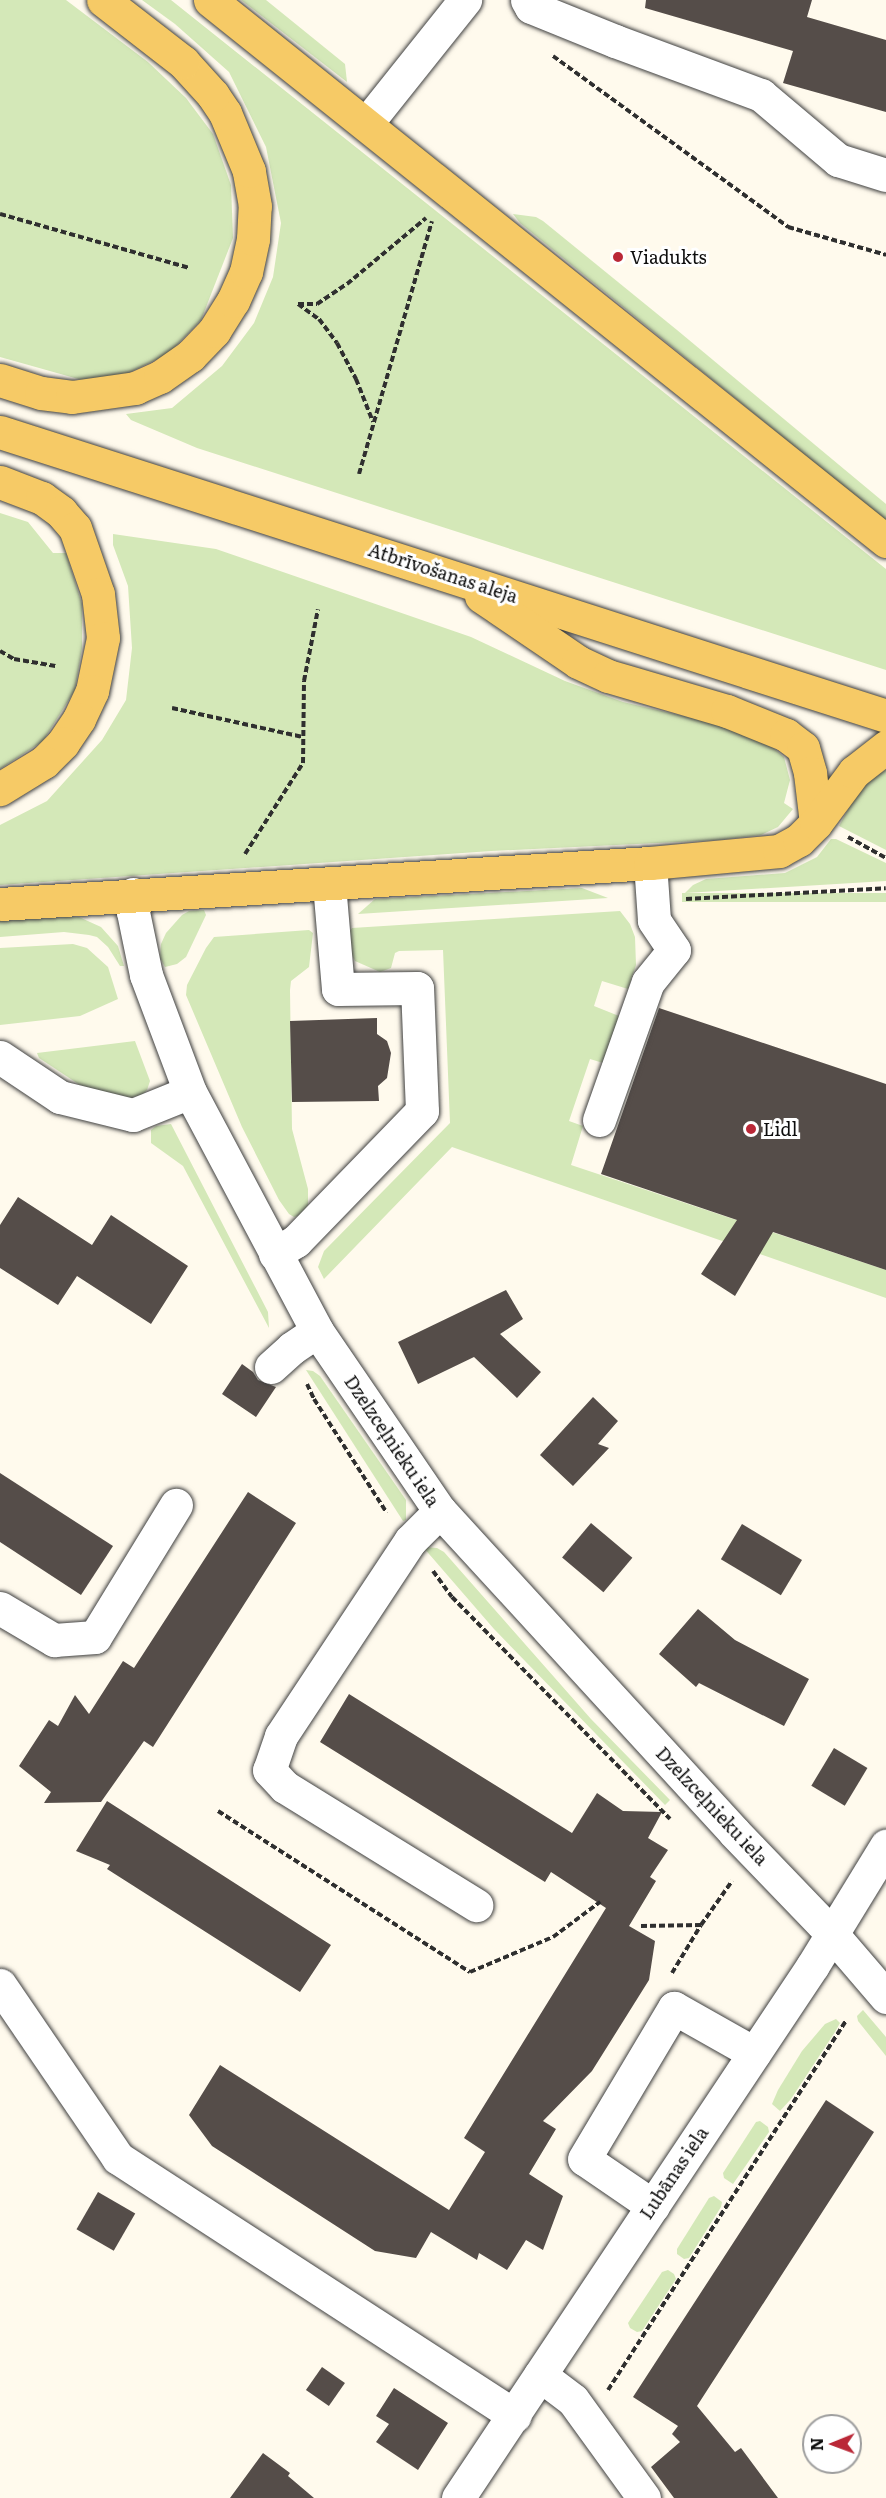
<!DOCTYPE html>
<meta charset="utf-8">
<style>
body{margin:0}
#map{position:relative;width:886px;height:2498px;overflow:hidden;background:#fffaed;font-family:Literata,serif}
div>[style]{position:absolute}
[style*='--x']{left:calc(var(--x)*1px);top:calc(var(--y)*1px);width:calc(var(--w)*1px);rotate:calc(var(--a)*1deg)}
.green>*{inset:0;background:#d4e8b8;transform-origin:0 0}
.building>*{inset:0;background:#554d49;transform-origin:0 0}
.path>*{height:4px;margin-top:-2px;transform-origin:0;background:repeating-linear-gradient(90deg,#2f2f2f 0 6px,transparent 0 9px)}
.roads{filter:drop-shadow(0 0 2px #404040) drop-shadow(0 0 2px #404040)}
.minor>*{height:33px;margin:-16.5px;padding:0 16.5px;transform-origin:16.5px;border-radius:16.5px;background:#fff}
.major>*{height:33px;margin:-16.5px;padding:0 16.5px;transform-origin:16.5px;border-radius:16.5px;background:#f6ca66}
.dots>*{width:16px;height:16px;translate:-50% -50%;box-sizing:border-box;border:3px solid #fff;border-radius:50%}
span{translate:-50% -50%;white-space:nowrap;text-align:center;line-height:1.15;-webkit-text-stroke:6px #fff;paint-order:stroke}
.poi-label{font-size:18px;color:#0d0d0d}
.left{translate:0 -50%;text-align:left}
.street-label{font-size:18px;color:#0d0d0d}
.north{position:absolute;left:802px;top:2414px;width:60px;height:60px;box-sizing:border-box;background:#fff;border:2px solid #9e9e9e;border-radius:50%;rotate:269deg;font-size:16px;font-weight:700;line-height:24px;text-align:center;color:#0d0d0d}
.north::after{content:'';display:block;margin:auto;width:21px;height:27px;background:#ba2837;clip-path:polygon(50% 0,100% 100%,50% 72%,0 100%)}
</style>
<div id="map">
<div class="green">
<i style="clip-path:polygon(0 0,66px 0,148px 62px,186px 98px,213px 134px,231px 185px,233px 238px,201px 320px,168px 354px,122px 376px,89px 382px,0 357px)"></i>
<i style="clip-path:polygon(142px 0,171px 0,886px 569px,886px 670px,197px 448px,131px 420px,126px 414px,172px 408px,222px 366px,254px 323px,273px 277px,281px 223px,266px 147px,229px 72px,175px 24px)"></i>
<i style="clip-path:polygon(241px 0,266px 0,345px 64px,347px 82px)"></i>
<i style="clip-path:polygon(513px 214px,536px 217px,543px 221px,677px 330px,886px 504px,886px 521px,520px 223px)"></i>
<i style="clip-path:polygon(0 513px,28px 522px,53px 553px,66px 553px,82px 604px,82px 648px,75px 690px,43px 741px,0 769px)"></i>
<i style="clip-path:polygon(113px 534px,216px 549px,471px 637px,565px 681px,623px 702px,726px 726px,764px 740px,784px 757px,790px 780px,784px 803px,793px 809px,778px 827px,761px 835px,719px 840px,491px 851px,0 885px,0 825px,47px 801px,102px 740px,126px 700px,132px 648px,128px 586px,113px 545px)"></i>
<i style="clip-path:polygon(886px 770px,886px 850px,839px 826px,857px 793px,867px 780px)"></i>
<i style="clip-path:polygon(831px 839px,836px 839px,886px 863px,886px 881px,685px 893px,693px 885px,706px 879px,785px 873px,817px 857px)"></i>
<i style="clip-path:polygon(582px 888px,608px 898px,358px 914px,375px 899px)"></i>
<i style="left:886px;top:893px;width:9px;height:204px;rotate:90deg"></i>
<i style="clip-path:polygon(204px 910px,206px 915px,186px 957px,177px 964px,165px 967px,160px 958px,161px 944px,166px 933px,182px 915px,189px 911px)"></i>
<i style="clip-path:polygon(620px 911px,630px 924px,635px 937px,636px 965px,628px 989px,602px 981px,594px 1006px,619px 1016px,603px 1063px,590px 1059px,569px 1121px,583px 1126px,571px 1165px,886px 1270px,886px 1298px,452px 1147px,324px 1279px,318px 1267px,324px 1251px,450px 1123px,443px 950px,399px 951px,395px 953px,391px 968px,380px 972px,355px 961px,348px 948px,347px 936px,352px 928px)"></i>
<i style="clip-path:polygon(66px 917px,79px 917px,101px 927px,118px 946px,124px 966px,120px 966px,108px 947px,97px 937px,89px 935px,64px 932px,0 937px,0 921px)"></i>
<i style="clip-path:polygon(309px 930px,313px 933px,309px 967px,291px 981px,290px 990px,292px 1129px,308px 1189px,308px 1205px,301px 1215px,294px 1217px,289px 1214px,279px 1200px,242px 1127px,186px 995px,187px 985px,206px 948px,214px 937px)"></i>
<i style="clip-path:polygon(73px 944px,87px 948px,108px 967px,118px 999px,80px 1016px,0 1025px,0 948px)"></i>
<i style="clip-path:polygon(135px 1041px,150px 1081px,147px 1090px,142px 1095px,115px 1101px,104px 1101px,39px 1058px,37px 1053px)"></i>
<i style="clip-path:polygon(171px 1124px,268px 1312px,269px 1328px,183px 1166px,151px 1143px,151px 1130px,156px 1126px)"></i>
<i style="clip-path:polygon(306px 1370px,313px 1371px,320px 1376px,406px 1500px,406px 1520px,403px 1521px)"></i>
<i style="clip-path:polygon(423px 1547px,437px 1548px,444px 1552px,591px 1719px,670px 1800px,665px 1805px,494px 1629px)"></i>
<i style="clip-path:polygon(863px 2010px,886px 2037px,886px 2056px,858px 2021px,857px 2016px)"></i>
<i style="clip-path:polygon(836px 2019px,840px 2023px,835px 2032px,791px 2099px,780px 2111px,772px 2104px,778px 2090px,802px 2051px,825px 2024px)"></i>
<i style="clip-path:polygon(760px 2121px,768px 2127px,769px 2132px,733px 2184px,724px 2178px,723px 2173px,756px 2122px)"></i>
<i style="clip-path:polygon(714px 2196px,722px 2202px,721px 2207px,689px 2258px,684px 2259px,677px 2254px,677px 2249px,709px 2198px)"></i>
<i style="clip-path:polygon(668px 2270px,674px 2274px,676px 2279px,642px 2331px,637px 2332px,630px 2328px,628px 2323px,662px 2272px)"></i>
</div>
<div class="building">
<i style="clip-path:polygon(646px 0,812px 0,807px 17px,886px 40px,886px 112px,783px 83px,793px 51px,645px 8px)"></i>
<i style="clip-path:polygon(659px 1008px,886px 1084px,886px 1270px,773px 1232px,735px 1296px,701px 1274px,737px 1220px,601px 1174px)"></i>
<i style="clip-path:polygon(377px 1018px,377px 1034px,387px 1041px,391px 1053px,387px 1078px,378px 1086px,379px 1101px,292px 1102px,290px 1021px)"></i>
<i style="clip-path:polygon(18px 1197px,92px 1245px,111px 1215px,188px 1266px,151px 1324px,77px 1276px,58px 1305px,0 1268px,0 1225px)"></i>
<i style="clip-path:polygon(506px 1290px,523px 1319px,500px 1334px,541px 1372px,517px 1398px,474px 1357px,418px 1384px,398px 1342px)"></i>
<i style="clip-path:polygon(242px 1364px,253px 1372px,258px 1380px,276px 1387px,256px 1417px,222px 1394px)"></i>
<i style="clip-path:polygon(593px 1397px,618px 1421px,598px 1444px,609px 1448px,573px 1486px,540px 1455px)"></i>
<i style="clip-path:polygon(0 1473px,113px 1546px,81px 1595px,0 1542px)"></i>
<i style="clip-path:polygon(248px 1492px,296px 1523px,153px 1747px,144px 1741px,101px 1802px,44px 1803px,51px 1792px,19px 1766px,49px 1720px,58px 1726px,75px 1695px,89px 1714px,123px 1661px,134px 1668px)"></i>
<i style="left:591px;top:1523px;width:54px;height:45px;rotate:40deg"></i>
<i style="left:742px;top:1524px;width:70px;height:41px;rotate:31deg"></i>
<i style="clip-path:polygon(698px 1609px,735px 1640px,809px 1679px,784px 1726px,699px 1683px,696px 1687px,659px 1654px)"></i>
<i style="clip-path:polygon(349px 1694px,572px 1833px,597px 1793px,623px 1811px,662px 1812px,648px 1838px,668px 1850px,650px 1877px,656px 1881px,629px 1926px,655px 1941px,649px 1980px,592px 2071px,543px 2121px,556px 2129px,529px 2174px,563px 2196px,543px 2250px,526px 2240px,507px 2270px,479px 2253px,477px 2260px,431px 2232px,416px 2258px,375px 2251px,212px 2146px,189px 2115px,220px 2065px,449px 2210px,485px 2152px,464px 2138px,606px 1908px,551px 1872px,545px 1882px,320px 1742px)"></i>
<i style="left:834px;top:1748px;width:39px;height:44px;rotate:31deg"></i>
<i style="clip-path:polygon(107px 1801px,331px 1945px,300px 1992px,107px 1869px,110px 1865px,76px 1851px)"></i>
<i style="clip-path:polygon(826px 2100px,874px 2132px,697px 2406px,735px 2452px,741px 2448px,778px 2498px,674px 2498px,651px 2467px,680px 2442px,672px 2434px,678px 2426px,633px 2397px)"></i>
<i style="left:98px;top:2192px;width:43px;height:43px;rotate:30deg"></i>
<i style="left:322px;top:2367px;width:28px;height:28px;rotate:35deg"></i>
<i style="clip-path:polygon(394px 2388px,448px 2423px,418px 2470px,376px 2442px,389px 2424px,376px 2416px)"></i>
<i style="clip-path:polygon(263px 2453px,290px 2473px,288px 2476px,314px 2498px,230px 2498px)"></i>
</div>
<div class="path">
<i style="--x:553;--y:56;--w:291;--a:36"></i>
<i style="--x:788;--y:227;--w:102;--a:15.9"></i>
<i style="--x:0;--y:214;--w:197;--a:15.9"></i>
<i style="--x:298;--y:304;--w:19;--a:0"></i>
<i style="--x:317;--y:304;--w:36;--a:-34"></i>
<i style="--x:347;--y:284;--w:103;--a:-39.9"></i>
<i style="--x:298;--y:304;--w:26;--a:36"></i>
<i style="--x:319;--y:319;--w:30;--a:53"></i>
<i style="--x:337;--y:343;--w:41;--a:62.2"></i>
<i style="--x:356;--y:379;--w:46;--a:68.4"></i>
<i style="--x:359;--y:474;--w:263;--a:-73.9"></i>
<i style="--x:0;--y:651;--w:16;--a:30"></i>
<i style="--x:14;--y:659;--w:42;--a:9.7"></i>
<i style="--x:172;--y:708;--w:134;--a:12.5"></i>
<i style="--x:848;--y:837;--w:43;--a:28.9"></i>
<i style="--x:245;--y:854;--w:108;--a:-57.5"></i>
<i style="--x:303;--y:763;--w:82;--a:-89.3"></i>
<i style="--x:304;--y:681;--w:73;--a:-79"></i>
<i style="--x:686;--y:899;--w:200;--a:-3.1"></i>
<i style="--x:307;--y:1384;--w:17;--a:65"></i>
<i style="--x:314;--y:1399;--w:135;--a:57.4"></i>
<i style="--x:433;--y:1571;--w:32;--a:54"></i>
<i style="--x:452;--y:1597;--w:311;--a:45.5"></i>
<i style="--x:218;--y:1811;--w:299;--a:32.6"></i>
<i style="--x:470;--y:1972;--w:90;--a:-22.9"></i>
<i style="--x:553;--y:1937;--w:59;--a:-36.7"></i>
<i style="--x:641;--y:1926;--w:60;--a:-1"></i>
<i style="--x:701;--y:1925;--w:54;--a:-54.8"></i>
<i style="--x:672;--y:1973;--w:56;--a:-58.9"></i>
<i style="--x:608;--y:2390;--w:440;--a:-57.2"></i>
</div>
<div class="roads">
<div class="minor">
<i style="--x:527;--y:0;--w:8;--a:60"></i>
<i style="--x:531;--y:7;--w:91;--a:22"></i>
<i style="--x:615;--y:41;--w:156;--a:20.3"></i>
<i style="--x:761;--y:95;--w:101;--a:40.2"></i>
<i style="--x:838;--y:160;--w:50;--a:17.4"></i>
<i style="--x:366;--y:124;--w:159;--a:-51.4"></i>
<i style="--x:133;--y:894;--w:18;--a:90"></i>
<i style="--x:133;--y:912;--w:64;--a:78.3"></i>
<i style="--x:146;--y:975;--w:125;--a:69.4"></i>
<i style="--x:190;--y:1092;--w:271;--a:62"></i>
<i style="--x:317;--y:1331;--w:218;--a:55.7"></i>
<i style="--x:440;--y:1511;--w:435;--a:47.5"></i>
<i style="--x:734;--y:1832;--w:141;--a:46.1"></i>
<i style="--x:832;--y:1934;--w:83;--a:49.4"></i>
<i style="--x:0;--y:1057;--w:72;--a:33.7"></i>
<i style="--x:60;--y:1097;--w:75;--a:13.9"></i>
<i style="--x:133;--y:1115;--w:61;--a:-22"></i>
<i style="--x:599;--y:1120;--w:146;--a:-70.5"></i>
<i style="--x:648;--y:982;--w:41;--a:-50.9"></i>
<i style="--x:674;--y:950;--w:36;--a:-124"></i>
<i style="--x:654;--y:920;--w:57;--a:-94"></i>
<i style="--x:275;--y:1254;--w:25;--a:-32"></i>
<i style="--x:296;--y:1241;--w:181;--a:-45.9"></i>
<i style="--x:422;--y:1111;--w:123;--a:-92.3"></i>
<i style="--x:417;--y:988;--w:79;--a:179.3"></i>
<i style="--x:338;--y:989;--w:106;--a:-94.9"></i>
<i style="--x:271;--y:1367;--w:28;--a:-42"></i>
<i style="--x:292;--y:1348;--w:30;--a:-34"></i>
<i style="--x:440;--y:1511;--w:42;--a:135"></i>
<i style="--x:410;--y:1541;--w:234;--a:123.5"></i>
<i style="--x:281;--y:1736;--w:36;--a:109"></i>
<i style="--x:269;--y:1770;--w:23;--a:47"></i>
<i style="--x:285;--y:1787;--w:225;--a:31.7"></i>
<i style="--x:0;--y:1608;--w:63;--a:30.7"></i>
<i style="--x:54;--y:1640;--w:41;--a:-4.2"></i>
<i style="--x:95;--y:1637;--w:155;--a:-58.5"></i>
<i style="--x:0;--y:1985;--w:209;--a:55.7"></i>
<i style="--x:118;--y:2158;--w:473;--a:33"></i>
<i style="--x:653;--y:2206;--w:83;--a:-145.7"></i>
<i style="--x:584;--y:2159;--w:176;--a:-59.2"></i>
<i style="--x:674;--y:2008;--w:92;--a:29.4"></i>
<i style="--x:540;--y:2375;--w:41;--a:37.1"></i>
<i style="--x:573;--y:2400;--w:121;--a:54.1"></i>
<i style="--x:458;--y:2498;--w:640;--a:-56.33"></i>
<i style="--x:813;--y:1965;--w:140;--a:-58.5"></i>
</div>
<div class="major">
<i style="--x:210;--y:0;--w:866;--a:38.67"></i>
<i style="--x:0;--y:380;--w:43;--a:17.6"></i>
<i style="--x:41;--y:393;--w:31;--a:7"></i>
<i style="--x:72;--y:397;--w:64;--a:-8.1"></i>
<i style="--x:135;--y:388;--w:27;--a:-24"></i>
<i style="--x:160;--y:377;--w:37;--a:-35"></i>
<i style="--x:190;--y:356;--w:35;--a:-46"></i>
<i style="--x:214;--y:331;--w:36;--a:-58"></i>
<i style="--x:233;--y:301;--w:32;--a:-66"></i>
<i style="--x:246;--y:272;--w:34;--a:-78"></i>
<i style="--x:253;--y:239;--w:33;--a:-87"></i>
<i style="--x:255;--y:206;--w:36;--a:-100"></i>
<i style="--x:249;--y:171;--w:63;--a:-112.5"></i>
<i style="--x:225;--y:113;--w:22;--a:-124"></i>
<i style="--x:213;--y:95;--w:45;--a:-132.3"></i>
<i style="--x:183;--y:62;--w:101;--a:-142.2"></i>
<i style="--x:0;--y:432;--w:930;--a:17.77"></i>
<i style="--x:0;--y:482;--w:45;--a:20.9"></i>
<i style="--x:42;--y:498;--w:24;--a:36"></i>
<i style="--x:61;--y:512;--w:21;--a:49"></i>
<i style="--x:75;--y:528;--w:70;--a:70.8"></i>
<i style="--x:98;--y:594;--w:44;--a:83.5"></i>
<i style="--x:103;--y:638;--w:54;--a:101.7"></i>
<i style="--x:92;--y:691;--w:31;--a:115"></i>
<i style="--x:79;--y:719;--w:29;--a:124"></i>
<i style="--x:63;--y:743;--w:27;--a:135"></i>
<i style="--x:44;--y:762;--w:52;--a:148.5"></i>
<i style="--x:481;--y:596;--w:117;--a:34.2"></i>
<i style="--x:578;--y:662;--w:33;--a:25"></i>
<i style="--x:608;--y:676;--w:124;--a:16.4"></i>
<i style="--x:727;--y:711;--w:64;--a:22.1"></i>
<i style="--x:786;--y:735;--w:21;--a:37"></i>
<i style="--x:803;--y:748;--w:26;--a:74"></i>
<i style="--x:810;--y:773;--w:50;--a:83.2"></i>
<i style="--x:0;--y:904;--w:651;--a:-3.61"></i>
<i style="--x:650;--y:863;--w:130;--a:-5.3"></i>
<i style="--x:779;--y:851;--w:23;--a:-29"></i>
<i style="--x:799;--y:840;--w:24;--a:-45"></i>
<i style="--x:816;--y:823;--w:64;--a:-53.3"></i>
<i style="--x:854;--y:772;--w:41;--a:-38"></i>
</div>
</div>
<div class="dots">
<i style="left:618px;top:257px;background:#ba2837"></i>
<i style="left:751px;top:1129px;background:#ba2837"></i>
</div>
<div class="poi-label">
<span class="left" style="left:630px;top:257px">Viadukts</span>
<span class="left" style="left:763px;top:1129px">Lidl</span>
</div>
<div class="street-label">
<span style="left:443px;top:573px;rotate:18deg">Atbrīvošanas aleja</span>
<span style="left:392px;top:1441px;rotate:56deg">Dzelzceļnieku iela</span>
<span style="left:712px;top:1806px;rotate:47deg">Dzelzceļnieku iela</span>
<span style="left:674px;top:2173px;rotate:-56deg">Lubānas iela</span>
</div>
<div class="north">N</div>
</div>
